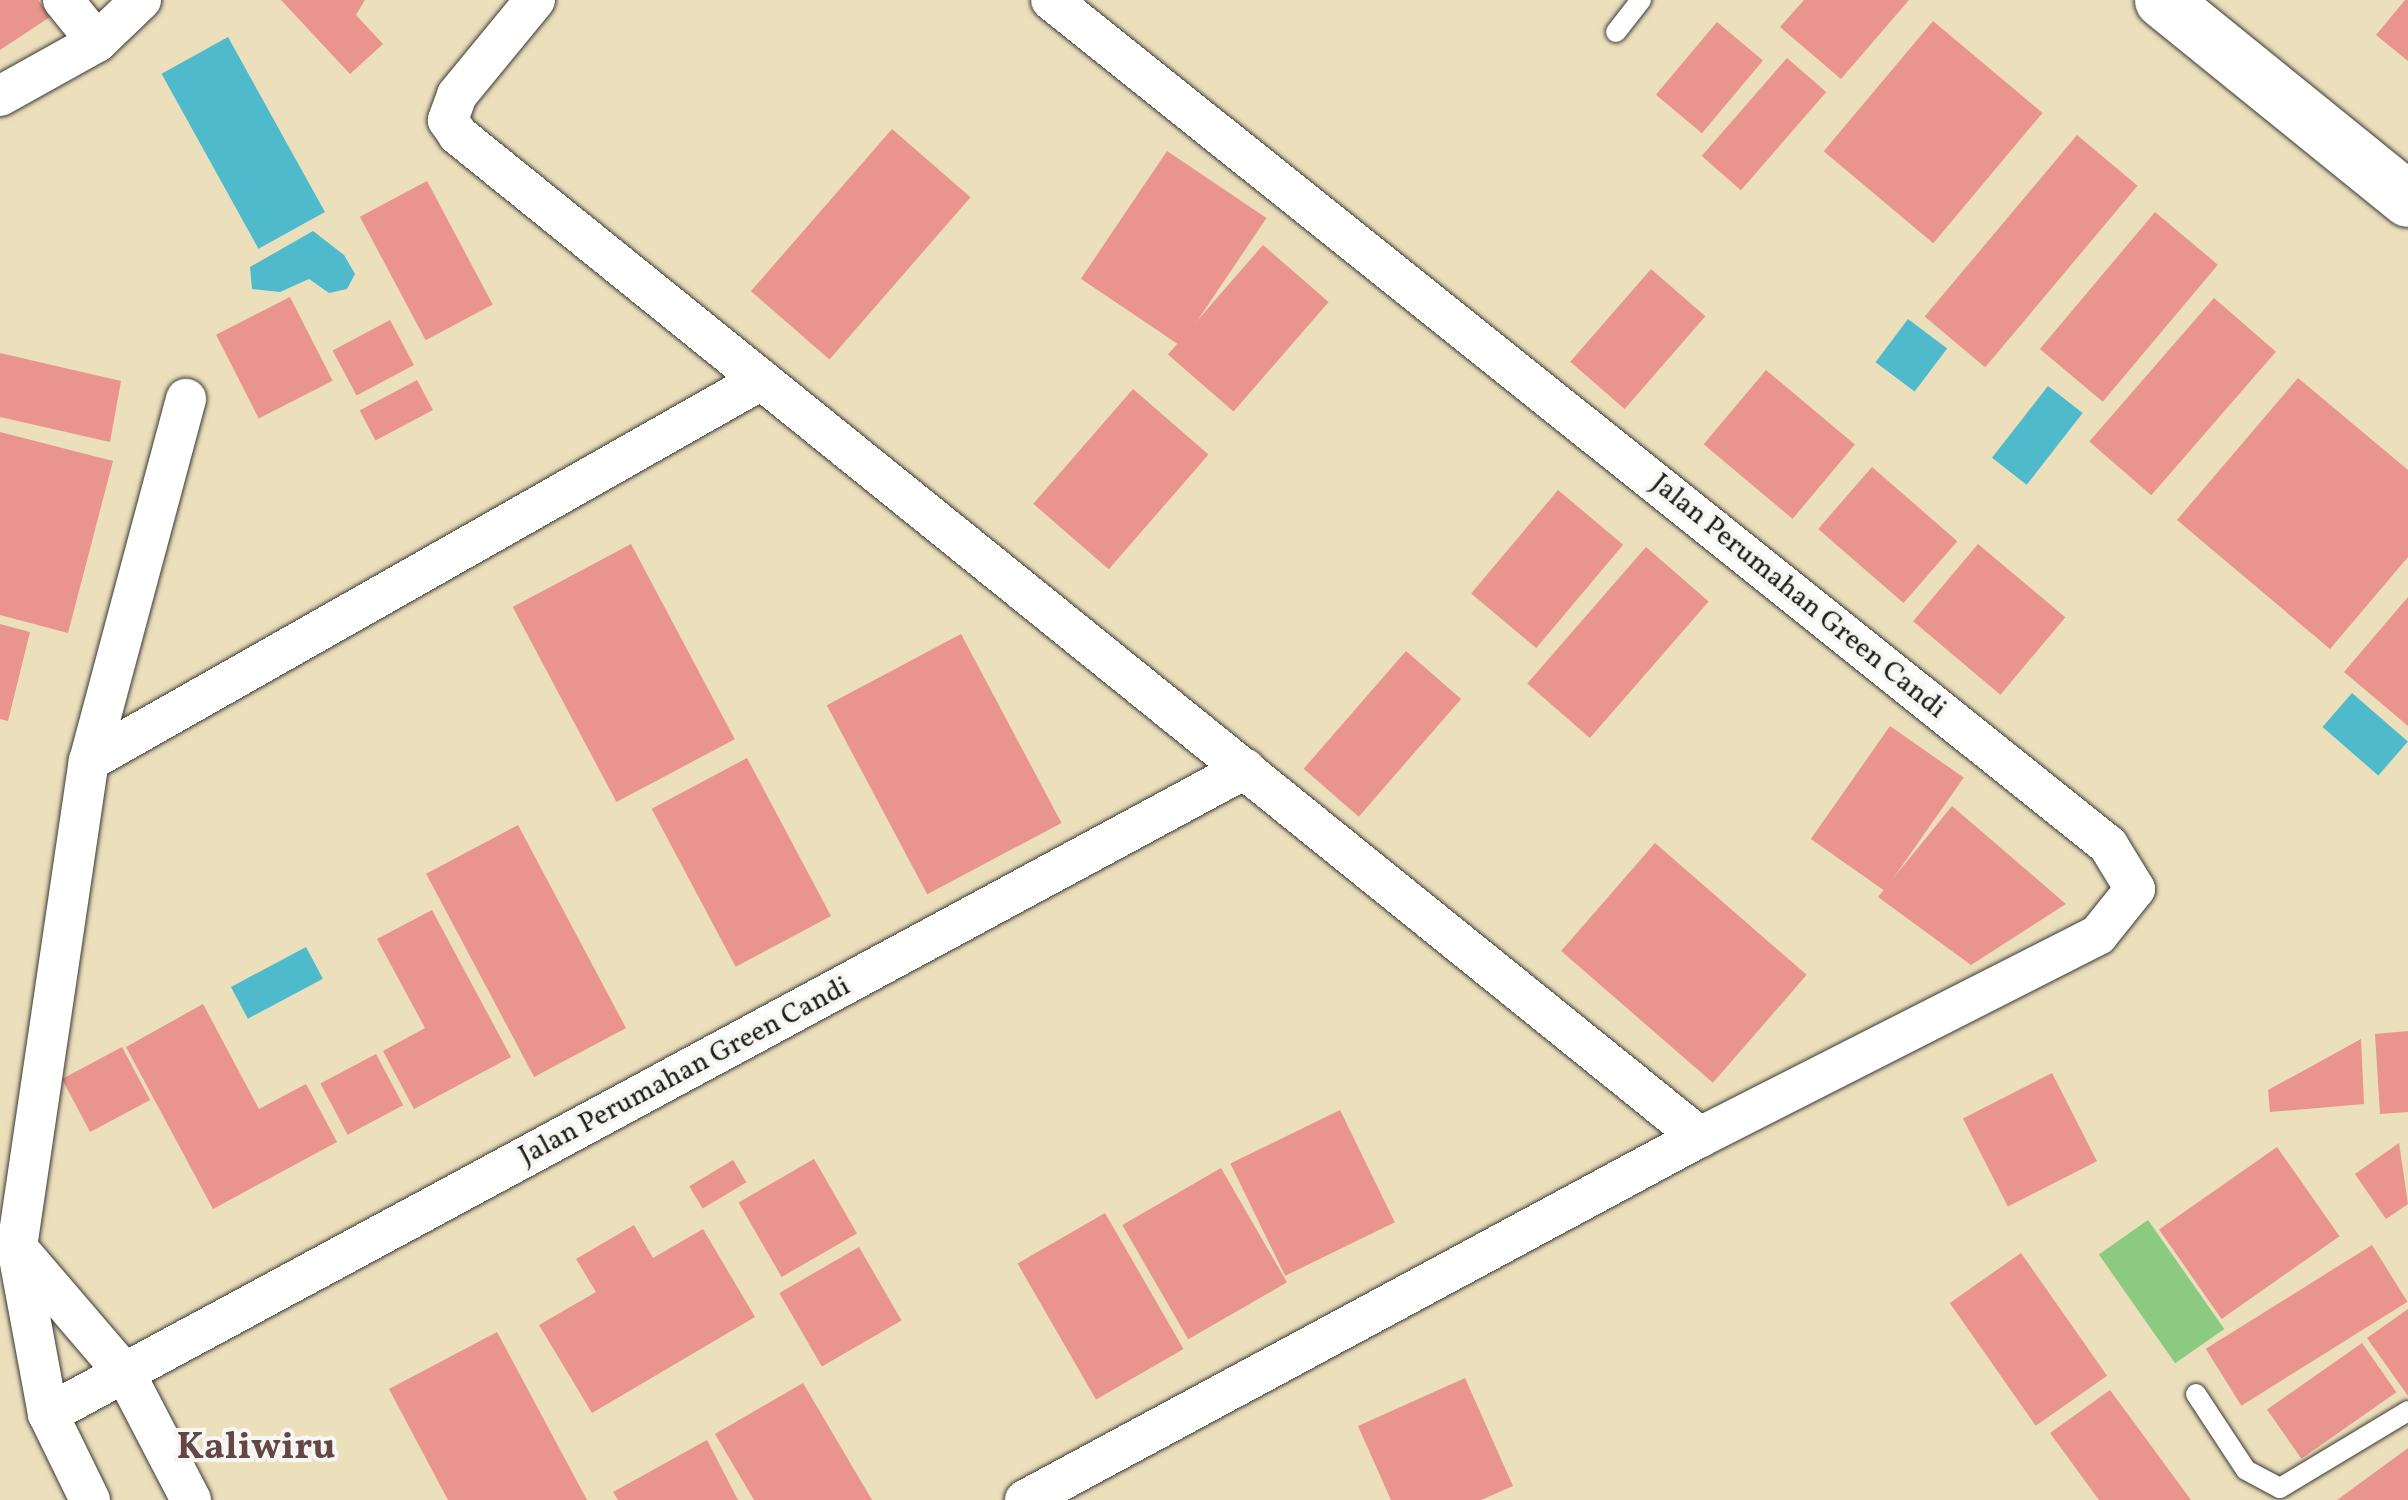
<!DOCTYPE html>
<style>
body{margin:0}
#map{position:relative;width:2408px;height:1500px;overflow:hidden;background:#ebdfbc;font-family:Vollkorn,serif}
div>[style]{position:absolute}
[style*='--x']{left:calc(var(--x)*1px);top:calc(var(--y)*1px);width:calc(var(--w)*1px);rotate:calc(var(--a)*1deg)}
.green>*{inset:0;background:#8cca81;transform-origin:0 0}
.water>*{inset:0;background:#50bacd;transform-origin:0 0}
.building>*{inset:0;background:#ea948e;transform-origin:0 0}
.roads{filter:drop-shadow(0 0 2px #3b3934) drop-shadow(0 0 2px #3b3934)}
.lane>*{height:20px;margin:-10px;padding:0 10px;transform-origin:10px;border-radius:10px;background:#fff}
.street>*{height:40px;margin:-20px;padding:0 20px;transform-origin:20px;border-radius:20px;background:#fff}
.highway>*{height:55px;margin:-27.5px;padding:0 27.5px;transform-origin:27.5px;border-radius:27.5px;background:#fff}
span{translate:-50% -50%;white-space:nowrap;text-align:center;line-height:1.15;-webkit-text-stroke:8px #f6f6f2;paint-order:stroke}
.street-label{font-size:28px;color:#1c1c1c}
.district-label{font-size:38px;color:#644644;font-weight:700}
</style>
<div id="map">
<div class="green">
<i style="left:2148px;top:1220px;width:133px;height:60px;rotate:55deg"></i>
</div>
<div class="water">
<i style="left:228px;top:37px;width:200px;height:76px;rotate:61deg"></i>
<i style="clip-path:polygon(313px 231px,344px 255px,355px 274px,347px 289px,329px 293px,309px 279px,280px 292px,252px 289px,250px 267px)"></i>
<i style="left:1908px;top:319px;width:49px;height:54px;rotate:37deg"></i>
<i style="left:2048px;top:386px;width:44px;height:91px;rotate:38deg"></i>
<i style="left:2352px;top:693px;width:74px;height:45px;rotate:41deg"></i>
<i style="left:306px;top:947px;width:36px;height:85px;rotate:62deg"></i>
</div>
<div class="building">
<i style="clip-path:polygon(0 0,38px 0,50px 17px,0 50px)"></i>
<i style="clip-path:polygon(281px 0,365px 0,356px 15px,383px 44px,350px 74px)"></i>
<i style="clip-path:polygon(1804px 0,1909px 0,1841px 79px,1780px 27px)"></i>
<i style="clip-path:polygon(2405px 0,2408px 0,2408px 61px,2376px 35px)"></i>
<i style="left:1933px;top:21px;width:143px;height:170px;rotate:40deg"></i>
<i style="left:1717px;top:22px;width:60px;height:95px;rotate:40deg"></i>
<i style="left:1787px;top:58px;width:52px;height:130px;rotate:41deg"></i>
<i style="left:892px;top:129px;width:104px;height:215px;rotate:41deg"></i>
<i style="left:2077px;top:135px;width:79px;height:237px;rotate:40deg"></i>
<i style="left:1167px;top:151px;width:120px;height:154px;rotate:34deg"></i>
<i style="left:427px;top:181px;width:140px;height:76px;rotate:62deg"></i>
<i style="left:2155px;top:212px;width:82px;height:179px;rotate:40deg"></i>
<i style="left:1263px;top:245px;width:87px;height:145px;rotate:41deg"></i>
<i style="left:1651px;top:269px;width:72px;height:123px;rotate:41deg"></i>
<i style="left:290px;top:297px;width:94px;height:83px;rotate:63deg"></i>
<i style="left:2214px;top:298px;width:82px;height:190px;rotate:41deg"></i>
<i style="left:390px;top:320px;width:51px;height:65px;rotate:62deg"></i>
<i style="clip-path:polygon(0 353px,121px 381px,110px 442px,0 417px)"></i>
<i style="left:1766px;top:370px;width:116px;height:97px;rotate:40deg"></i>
<i style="clip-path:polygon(2298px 378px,2408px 470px,2408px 557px,2330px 649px,2177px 520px)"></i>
<i style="left:417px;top:380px;width:34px;height:65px;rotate:62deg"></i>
<i style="left:1133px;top:389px;width:100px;height:152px;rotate:41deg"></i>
<i style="clip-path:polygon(0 432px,113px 461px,68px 633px,0 615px)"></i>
<i style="left:1872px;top:467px;width:113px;height:82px;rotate:41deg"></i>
<i style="left:1558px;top:490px;width:85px;height:135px;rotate:40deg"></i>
<i style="left:631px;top:544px;width:221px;height:134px;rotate:62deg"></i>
<i style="left:1978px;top:544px;width:114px;height:101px;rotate:40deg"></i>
<i style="left:1646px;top:547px;width:83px;height:181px;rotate:41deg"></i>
<i style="clip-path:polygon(2408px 597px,2408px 726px,2344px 672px)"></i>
<i style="clip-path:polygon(0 624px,30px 632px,8px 721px,0 719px)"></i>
<i style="left:961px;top:634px;width:214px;height:152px;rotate:62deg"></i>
<i style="left:1406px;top:651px;width:73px;height:156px;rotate:41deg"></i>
<i style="left:1890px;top:726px;width:90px;height:138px;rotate:35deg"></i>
<i style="left:747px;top:758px;width:179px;height:108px;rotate:62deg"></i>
<i style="clip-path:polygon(1952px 806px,2066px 904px,1971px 965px,1878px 897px)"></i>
<i style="left:518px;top:825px;width:230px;height:104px;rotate:62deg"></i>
<i style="left:1655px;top:843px;width:201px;height:143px;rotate:41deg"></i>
<i style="clip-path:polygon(432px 910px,511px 1057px,414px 1109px,383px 1051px,425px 1028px,377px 939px)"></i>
<i style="clip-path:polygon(203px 1004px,259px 1109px,306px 1084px,337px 1142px,213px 1209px,126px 1047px)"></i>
<i style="clip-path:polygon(2408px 1031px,2408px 1112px,2380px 1114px,2375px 1034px)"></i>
<i style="clip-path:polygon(2361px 1039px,2364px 1104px,2270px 1112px,2268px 1090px)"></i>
<i style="left:122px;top:1047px;width:60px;height:68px;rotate:62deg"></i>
<i style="left:376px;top:1054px;width:58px;height:63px;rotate:62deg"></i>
<i style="left:2052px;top:1073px;width:99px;height:100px;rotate:63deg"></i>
<i style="left:1340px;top:1110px;width:125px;height:122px;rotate:64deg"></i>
<i style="clip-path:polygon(2399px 1143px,2408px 1204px,2386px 1219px,2355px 1174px)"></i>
<i style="left:2277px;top:1147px;width:109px;height:144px;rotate:55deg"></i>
<i style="left:814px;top:1159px;width:86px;height:87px;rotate:60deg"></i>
<i style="left:733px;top:1160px;width:26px;height:51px;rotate:59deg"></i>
<i style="left:1221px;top:1168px;width:132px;height:114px;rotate:60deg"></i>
<i style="left:1105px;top:1213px;width:157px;height:101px;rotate:60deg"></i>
<i style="clip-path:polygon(634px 1225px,653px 1258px,703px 1229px,755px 1317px,592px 1413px,539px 1325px,596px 1292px,576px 1259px)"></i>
<i style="left:2372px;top:1245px;width:67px;height:196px;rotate:58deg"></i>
<i style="left:859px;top:1247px;width:85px;height:92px;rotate:60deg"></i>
<i style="left:2021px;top:1253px;width:150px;height:87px;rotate:55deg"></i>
<i style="clip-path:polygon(2408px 1309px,2408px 1396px,2367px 1338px)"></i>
<i style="clip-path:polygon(497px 1332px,587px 1500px,448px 1500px,389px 1389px)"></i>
<i style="left:2362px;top:1343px;width:60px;height:116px;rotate:55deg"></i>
<i style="clip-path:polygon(1465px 1378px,1513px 1486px,1481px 1500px,1391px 1500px,1358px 1426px)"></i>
<i style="clip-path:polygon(803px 1383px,872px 1500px,754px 1500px,715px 1434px)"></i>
<i style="clip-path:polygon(2110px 1390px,2191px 1500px,2099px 1500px,2050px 1433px)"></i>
<i style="clip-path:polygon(707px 1440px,738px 1500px,618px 1500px,613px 1492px)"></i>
<i style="clip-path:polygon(2408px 1448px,2408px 1500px,2337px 1500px)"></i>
</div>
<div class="roads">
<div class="lane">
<i style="--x:1616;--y:32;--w:41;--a:-52"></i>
<i style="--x:2196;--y:1394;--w:91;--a:56.7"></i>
<i style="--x:2246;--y:1470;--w:38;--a:28"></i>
<i style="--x:2280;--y:1488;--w:149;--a:-31"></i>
</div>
<div class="street">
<i style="--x:63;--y:0;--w:54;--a:51"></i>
<i style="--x:535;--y:0;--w:123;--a:129.4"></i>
<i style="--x:457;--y:95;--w:27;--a:110"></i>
<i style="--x:448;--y:120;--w:18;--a:56"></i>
<i style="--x:458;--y:135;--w:1596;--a:38.9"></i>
<i style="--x:0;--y:96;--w:111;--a:-29.1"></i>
<i style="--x:97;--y:42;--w:61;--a:-43.7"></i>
<i style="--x:89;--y:761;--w:767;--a:-29.54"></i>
<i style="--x:19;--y:1250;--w:165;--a:49.4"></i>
<i style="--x:126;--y:1375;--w:141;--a:62.5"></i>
<i style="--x:48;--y:1414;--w:1360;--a:-28.32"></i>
<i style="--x:90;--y:1500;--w:96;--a:-116"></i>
<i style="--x:48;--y:1414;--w:170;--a:-100.5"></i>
<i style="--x:17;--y:1247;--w:491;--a:-81.6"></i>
<i style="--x:89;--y:761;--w:375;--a:-75"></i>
<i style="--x:1025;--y:1500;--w:766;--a:-28.27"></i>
<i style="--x:1700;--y:1137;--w:446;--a:-26.9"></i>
<i style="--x:2098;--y:935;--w:59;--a:-51.2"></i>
<i style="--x:2135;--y:889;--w:52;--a:-121.5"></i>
<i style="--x:2108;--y:845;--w:1353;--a:-141.36"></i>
</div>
<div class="highway">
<i style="--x:2162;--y:0;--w:316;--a:39"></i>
</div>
</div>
<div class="street-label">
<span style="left:1798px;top:597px;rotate:39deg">Jalan Perumahan Green Candi</span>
<span style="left:685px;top:1072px;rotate:-28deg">Jalan Perumahan Green Candi</span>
</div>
<div class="district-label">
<span style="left:256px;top:1449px">Kaliwiru</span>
</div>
</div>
